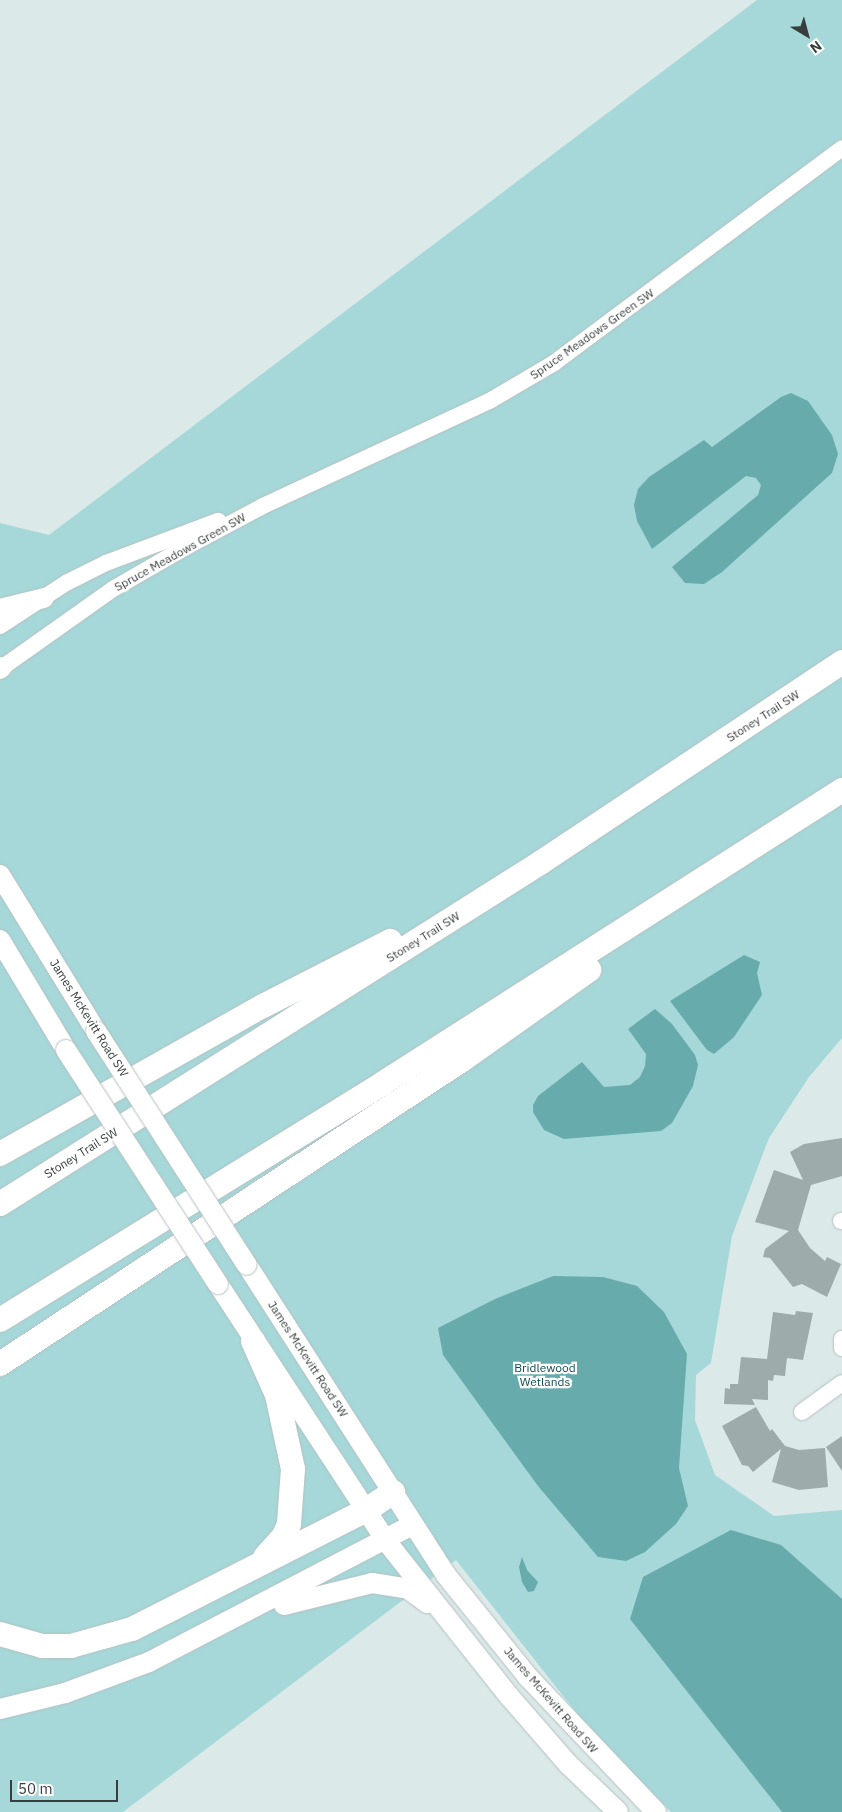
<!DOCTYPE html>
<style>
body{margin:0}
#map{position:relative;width:842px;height:1812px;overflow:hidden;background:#dce9e9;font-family:"IBM Plex Sans",sans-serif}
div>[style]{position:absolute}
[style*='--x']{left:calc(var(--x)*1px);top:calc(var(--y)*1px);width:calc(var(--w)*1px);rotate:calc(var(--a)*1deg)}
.green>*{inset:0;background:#a6d8d9}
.water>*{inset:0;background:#67abad}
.building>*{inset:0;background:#9eabab}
.roads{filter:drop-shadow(0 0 1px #b5c1c2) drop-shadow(0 0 1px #b5c1c2)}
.minor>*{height:16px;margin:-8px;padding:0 8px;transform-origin:8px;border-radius:8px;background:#fff}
.major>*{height:20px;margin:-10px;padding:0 10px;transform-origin:10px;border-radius:10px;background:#fff}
.highway>*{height:24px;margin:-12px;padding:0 12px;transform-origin:12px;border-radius:12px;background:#fff}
.bridges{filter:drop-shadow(0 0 1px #b5c1c2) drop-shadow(0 0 1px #b5c1c2)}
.major-bridge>*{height:20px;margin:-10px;padding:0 10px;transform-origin:10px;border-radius:10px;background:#fff}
span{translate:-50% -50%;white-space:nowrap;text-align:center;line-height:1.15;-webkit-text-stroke:4.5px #fff;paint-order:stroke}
.street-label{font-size:12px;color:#383d3d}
.park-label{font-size:12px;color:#0f4d4f}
.north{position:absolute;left:782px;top:10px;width:50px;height:50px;-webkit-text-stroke:4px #fff;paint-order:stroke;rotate:143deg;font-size:14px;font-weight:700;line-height:20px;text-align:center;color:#383d3d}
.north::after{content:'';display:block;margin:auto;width:18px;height:22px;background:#383d3d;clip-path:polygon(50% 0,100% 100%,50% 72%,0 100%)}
.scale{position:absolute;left:10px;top:1780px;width:108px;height:22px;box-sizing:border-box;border:2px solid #383d3d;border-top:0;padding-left:6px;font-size:15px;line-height:18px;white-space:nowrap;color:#383d3d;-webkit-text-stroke:4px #fff;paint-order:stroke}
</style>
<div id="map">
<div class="green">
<i style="clip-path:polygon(757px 0,842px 0,842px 1038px,809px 1077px,769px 1138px,756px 1172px,732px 1236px,711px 1363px,696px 1375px,695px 1420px,715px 1475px,774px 1516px,842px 1510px,842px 1812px,671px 1812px,594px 1735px,456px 1560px,123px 1812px,0 1812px,0 523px,49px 535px)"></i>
</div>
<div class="water">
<i style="clip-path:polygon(791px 393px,808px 401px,832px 435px,838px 454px,832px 473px,722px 572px,704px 584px,685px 583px,672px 567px,758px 495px,761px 485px,756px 478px,746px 476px,652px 549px,637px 521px,634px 505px,638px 489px,649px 477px,704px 440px,712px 447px,781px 397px)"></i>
<i style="clip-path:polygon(744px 955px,760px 962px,757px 973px,762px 995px,734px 1037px,714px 1054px,707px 1050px,670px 1001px)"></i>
<i style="clip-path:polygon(655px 1009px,672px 1024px,695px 1055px,698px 1065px,693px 1086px,672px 1123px,661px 1131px,564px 1139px,544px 1130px,533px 1112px,533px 1105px,538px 1096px,582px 1062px,604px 1087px,630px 1085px,640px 1077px,645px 1066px,646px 1054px,628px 1029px)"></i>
<i style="clip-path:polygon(553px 1276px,603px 1277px,637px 1286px,664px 1312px,687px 1354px,679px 1468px,688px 1506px,676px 1524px,645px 1552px,626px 1561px,598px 1557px,538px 1486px,443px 1355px,438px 1328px,495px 1299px)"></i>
<i style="clip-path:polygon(731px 1530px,781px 1545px,842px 1599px,842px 1812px,782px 1812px,630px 1619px,643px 1577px)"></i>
<i style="clip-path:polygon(522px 1557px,527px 1570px,538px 1582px,534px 1591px,528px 1592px,522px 1582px,519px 1567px)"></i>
</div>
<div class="building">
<i style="clip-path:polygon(842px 1138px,842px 1176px,811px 1185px,798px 1230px,810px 1248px,825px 1261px,827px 1257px,841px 1264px,827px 1297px,802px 1284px,793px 1287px,770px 1258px,763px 1257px,765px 1249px,789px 1231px,755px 1222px,774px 1170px,803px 1180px,790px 1152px,804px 1144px)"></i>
<i style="clip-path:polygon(796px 1311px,813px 1313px,803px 1360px,787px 1358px,785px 1376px,774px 1375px,773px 1381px,768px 1380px,768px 1400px,752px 1399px,755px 1405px,724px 1404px,725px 1388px,730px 1389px,730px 1384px,738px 1384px,741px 1357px,767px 1359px,773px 1312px,795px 1315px)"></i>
<i style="clip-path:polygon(756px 1407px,770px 1431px,772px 1429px,785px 1446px,799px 1450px,825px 1448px,828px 1487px,799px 1490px,772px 1482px,781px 1449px,753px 1472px,748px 1466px,742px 1465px,722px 1426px)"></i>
<i style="clip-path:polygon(842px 1436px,842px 1471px,826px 1447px)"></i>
</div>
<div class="roads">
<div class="minor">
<i style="--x:0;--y:626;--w:79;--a:-33.1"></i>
<i style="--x:66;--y:583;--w:45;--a:-26.6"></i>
<i style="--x:106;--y:563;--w:120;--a:-20.6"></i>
<i style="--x:0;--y:669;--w:138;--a:-35.3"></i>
<i style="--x:113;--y:589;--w:82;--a:-30"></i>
<i style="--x:184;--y:548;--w:89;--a:-28"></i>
<i style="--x:263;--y:506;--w:251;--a:-24.9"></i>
<i style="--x:491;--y:400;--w:73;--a:-30.4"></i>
<i style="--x:554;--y:363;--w:359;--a:-36.7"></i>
<i style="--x:841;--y:1221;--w:1;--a:0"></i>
<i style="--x:842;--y:1339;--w:9;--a:90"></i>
<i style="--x:802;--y:1412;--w:49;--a:-35.9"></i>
</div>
<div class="major">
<i style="--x:0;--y:609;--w:45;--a:-14"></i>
<i style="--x:0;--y:669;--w:3;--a:-45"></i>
<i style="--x:0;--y:875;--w:183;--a:58.4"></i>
<i style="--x:0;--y:940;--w:128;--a:59"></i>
<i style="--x:247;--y:1265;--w:368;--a:57.3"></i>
<i style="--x:446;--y:1575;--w:131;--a:51.2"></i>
<i style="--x:528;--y:1677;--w:186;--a:46.5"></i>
<i style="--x:218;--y:1284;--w:307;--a:56.8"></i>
<i style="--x:386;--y:1541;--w:198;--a:51.6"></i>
<i style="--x:509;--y:1696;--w:90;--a:49.1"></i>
<i style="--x:568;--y:1764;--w:69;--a:43.8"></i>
<i style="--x:284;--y:1605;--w:91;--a:-14"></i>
<i style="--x:372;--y:1583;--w:36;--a:9"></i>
<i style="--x:408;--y:1589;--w:24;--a:36"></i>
<i style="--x:0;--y:1709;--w:67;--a:-13.8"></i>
<i style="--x:65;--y:1693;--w:90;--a:-20.3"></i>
<i style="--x:149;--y:1662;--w:297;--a:-27.5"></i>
</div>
<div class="highway">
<i style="--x:0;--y:1154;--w:302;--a:-29.4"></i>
<i style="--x:263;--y:1006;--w:143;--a:-27.1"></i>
<i style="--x:0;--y:1204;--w:639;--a:-32.27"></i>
<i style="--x:540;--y:863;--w:363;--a:-33.6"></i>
<i style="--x:0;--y:1320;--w:450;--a:-31.7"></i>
<i style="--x:383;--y:1083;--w:545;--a:-32.55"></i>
<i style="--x:253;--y:1341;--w:59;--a:66"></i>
<i style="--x:277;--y:1395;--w:76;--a:77.8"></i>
<i style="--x:293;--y:1469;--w:55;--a:94.2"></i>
<i style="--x:289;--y:1524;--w:13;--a:113"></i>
<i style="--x:284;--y:1536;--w:28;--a:132"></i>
<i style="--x:0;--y:1364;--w:553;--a:-33.35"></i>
<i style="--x:462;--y:1060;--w:156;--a:-35.3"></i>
<i style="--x:0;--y:1634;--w:44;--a:15.9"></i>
<i style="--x:42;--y:1646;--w:29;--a:0"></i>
<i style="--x:71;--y:1646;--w:63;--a:-15.6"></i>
<i style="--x:132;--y:1629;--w:261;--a:-26.9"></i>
<i style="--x:365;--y:1511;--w:34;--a:-34"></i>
</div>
</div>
<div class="bridges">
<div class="major-bridge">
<i style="--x:96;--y:1031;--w:278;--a:57.2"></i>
<i style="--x:66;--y:1050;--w:279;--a:57"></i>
</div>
</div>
<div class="street-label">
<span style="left:592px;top:334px;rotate:-35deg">Spruce Meadows Green SW</span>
<span style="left:180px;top:552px;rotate:-29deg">Spruce Meadows Green SW</span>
<span style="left:763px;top:716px;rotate:-33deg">Stoney Trail SW</span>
<span style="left:423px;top:937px;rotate:-32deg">Stoney Trail SW</span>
<span style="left:89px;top:1018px;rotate:58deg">James McKevitt Road SW</span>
<span style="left:81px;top:1153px;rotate:-32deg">Stoney Trail SW</span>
<span style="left:308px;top:1359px;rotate:57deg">James McKevitt Road SW</span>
<span style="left:551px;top:1700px;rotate:49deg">James McKevitt Road SW</span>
</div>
<div class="park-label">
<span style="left:545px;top:1375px">Bridlewood<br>Wetlands</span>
</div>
<div class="north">N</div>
<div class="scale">50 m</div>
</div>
